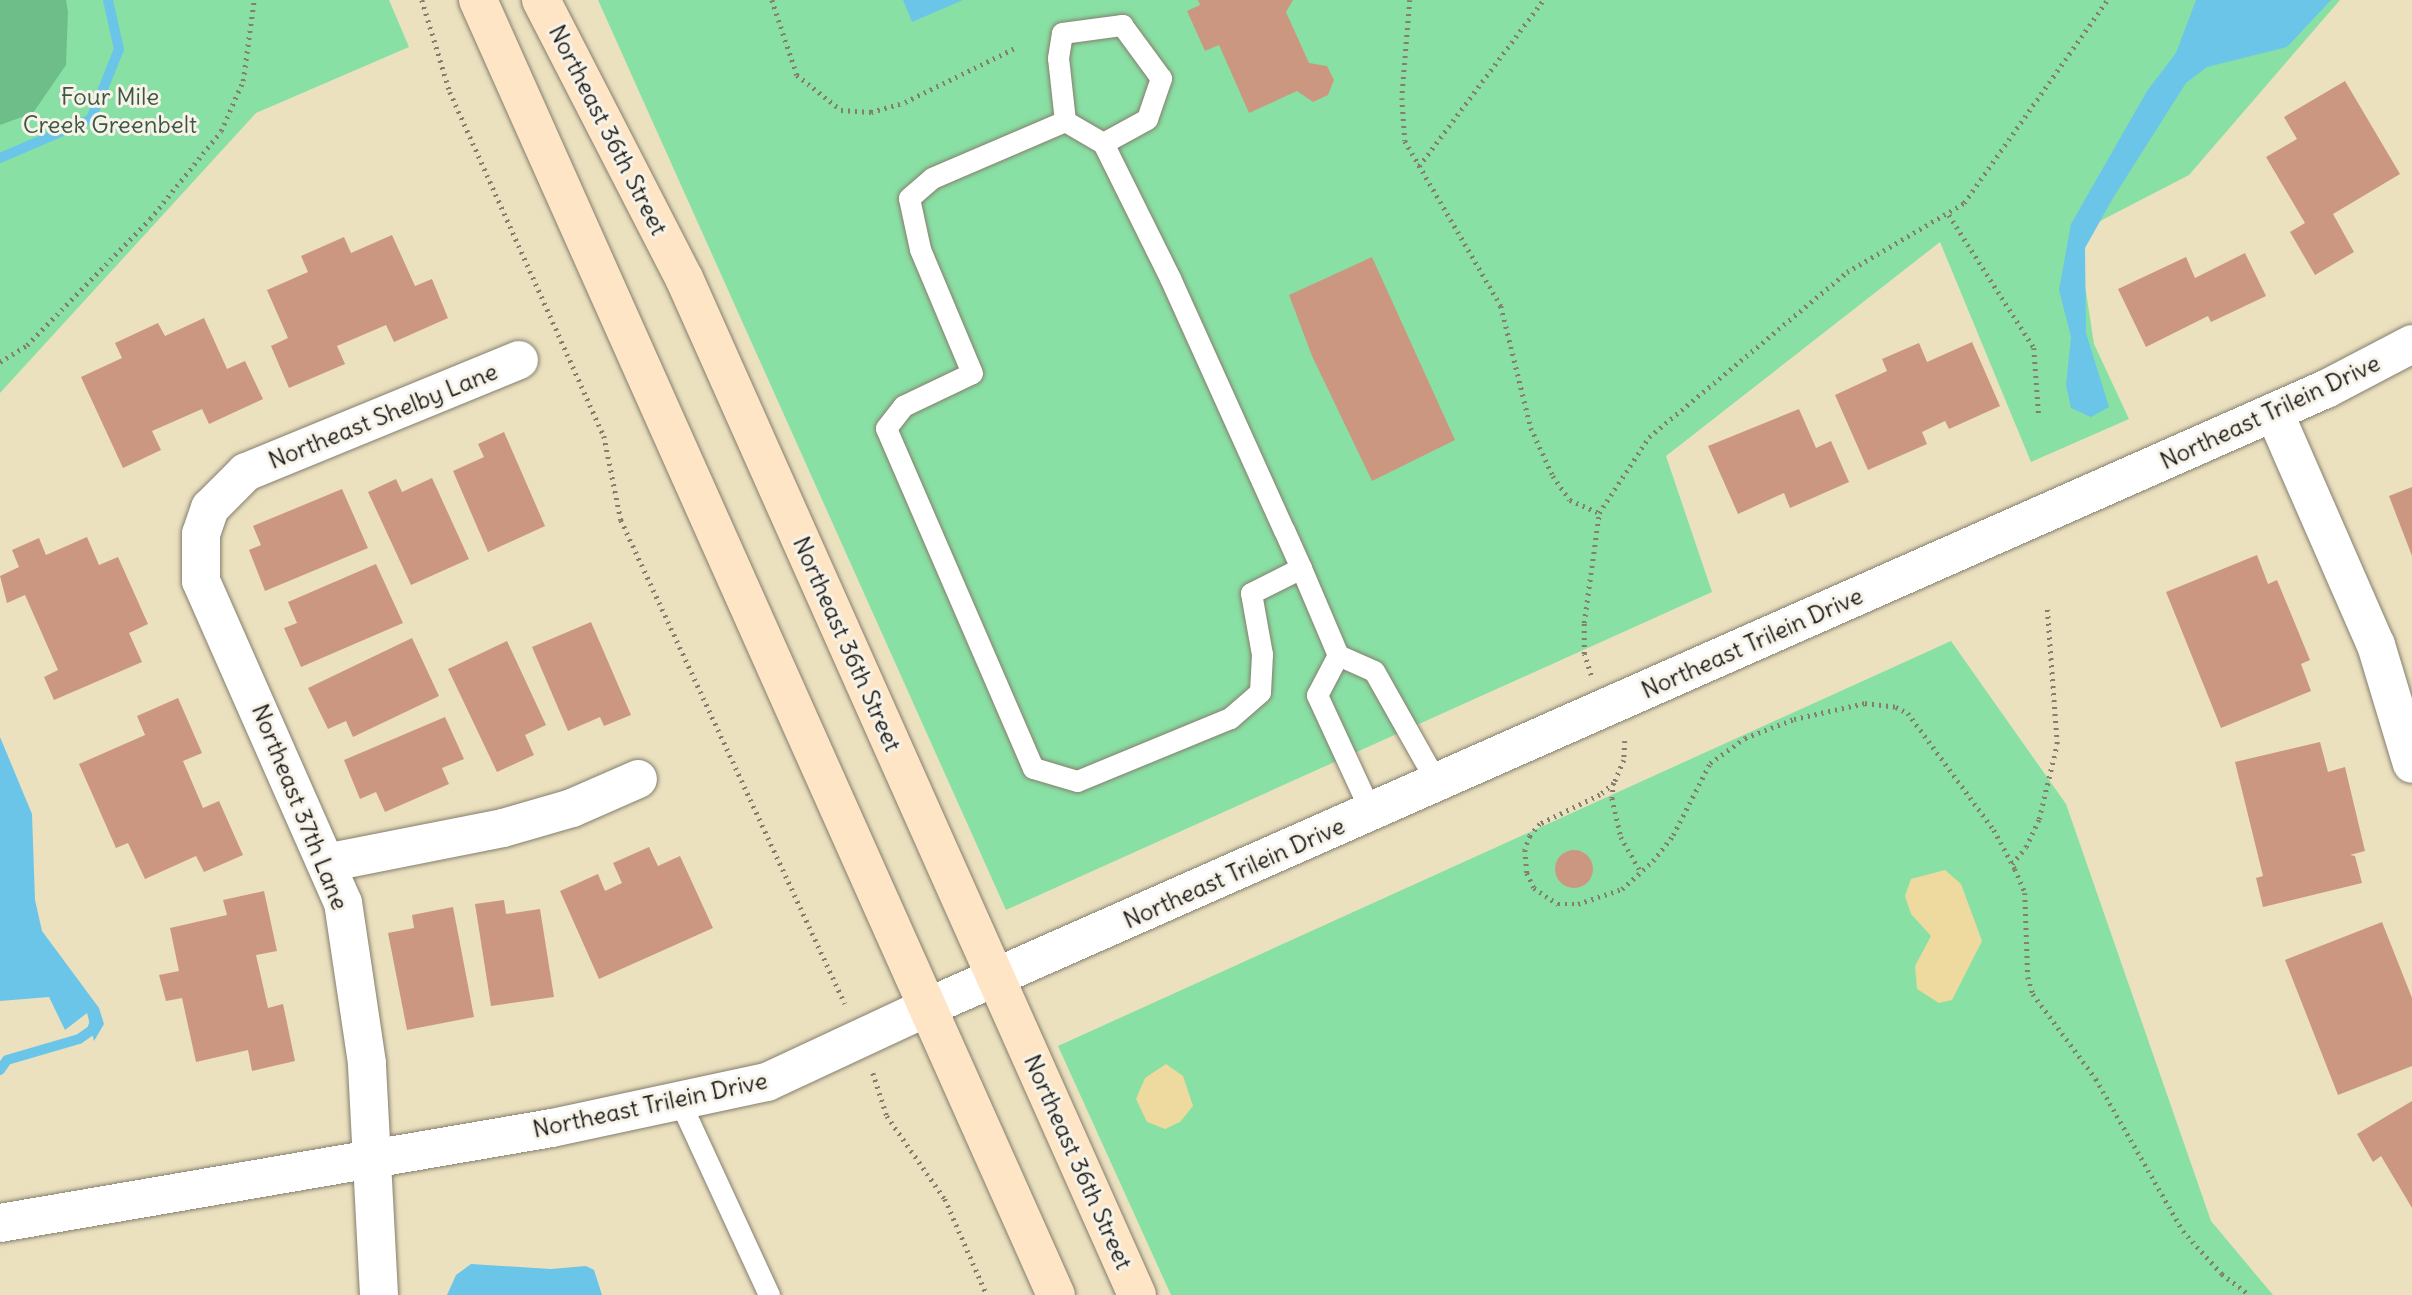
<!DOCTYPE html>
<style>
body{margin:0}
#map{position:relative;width:2412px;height:1295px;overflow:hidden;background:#ebe1bf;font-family:Delius,sans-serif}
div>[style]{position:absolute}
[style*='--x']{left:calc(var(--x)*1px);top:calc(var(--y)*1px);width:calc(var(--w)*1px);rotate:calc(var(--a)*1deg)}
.green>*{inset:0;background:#89e0a4}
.forest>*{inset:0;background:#6ebe8a}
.sand>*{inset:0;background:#eeda9e}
.water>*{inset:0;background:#6ac5e8}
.stream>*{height:10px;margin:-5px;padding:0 5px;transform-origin:5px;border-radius:5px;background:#6ac5e8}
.building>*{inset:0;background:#cc9781}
.round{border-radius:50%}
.path>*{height:4.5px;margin-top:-2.25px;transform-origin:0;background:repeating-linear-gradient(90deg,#847e6e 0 2px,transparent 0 7px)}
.roads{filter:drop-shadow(0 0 2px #847e6e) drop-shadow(0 0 2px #847e6e)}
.service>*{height:21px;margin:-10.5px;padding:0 10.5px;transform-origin:10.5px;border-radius:10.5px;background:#fff}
.minor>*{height:38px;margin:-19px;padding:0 19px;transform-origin:19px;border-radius:19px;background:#fff}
.tertiary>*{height:38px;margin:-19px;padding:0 19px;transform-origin:19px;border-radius:19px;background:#fff}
.secondary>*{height:38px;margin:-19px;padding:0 19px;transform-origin:19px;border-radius:19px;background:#fde5c5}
span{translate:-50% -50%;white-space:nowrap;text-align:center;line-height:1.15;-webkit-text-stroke:6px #f7f3e8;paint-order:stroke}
.park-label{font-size:24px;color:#3d5745}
.street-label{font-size:24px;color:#1c1c1c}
</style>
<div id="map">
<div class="green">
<i style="clip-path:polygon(0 0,389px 0,409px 47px,256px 113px,0 393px)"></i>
<i style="clip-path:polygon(598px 0,2340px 0,2189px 175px,2077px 233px,2094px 344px,2129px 419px,2031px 462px,1940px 242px,1666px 456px,1712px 592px,1006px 910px)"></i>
<i style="clip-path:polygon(1951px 641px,2066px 804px,2211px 1221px,2273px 1295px,1171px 1295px,1058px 1046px)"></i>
</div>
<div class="forest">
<i style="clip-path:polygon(0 0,66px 0,68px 12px,66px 65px,33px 113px,0 125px)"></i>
</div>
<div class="sand">
<i style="clip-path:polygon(1945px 870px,1961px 884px,1982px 941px,1952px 1000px,1939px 1003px,1917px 989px,1915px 966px,1931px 936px,1911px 914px,1905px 896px,1911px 879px)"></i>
<i style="clip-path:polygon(1166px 1064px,1183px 1076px,1193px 1106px,1180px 1122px,1165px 1129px,1147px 1122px,1136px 1099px,1145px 1078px)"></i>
</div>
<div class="water">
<i style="clip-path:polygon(903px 0,963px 0,912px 22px)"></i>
<i style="clip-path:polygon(2196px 0,2331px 0,2287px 47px,2207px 67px,2186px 83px,2113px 198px,2085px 248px,2086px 333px,2109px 407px,2091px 417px,2071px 408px,2066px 385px,2071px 337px,2059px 290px,2071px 224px,2147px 91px,2176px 53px)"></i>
<i style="clip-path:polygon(0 737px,32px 814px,35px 900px,42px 931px,99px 1008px,104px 1024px,94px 1041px,87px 1013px,65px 1030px,49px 997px,0 1001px)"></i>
<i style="clip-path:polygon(471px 1264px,551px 1269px,586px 1266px,594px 1270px,602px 1295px,447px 1295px,456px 1275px)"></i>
</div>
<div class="stream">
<i style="--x:0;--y:158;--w:99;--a:-23.2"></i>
<i style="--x:91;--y:119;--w:75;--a:-68.2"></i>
<i style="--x:119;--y:49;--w:50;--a:-102.7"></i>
<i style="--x:0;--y:1070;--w:12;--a:-55"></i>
<i style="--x:7;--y:1060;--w:75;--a:-16.3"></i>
<i style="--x:79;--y:1039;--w:16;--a:-35"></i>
<i style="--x:92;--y:1030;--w:13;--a:-72"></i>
</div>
<div class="building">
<i style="clip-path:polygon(1198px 0,1293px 0,1286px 12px,1309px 63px,1327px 66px,1334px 80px,1328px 95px,1313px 102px,1297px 91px,1249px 113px,1219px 45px,1205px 51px,1187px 11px,1200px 5px)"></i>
<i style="clip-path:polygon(2345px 81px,2400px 174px,2333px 214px,2354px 252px,2315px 275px,2290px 232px,2305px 223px,2266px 157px,2297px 139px,2284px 117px)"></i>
<i style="clip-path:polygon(392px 235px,415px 286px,432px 279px,448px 318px,394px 342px,386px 325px,337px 346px,345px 364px,289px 388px,271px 346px,288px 338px,267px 290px,308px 272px,301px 256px,344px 237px,351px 253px)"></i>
<i style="clip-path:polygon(2245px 253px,2266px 296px,2211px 322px,2208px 316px,2146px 347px,2118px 289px,2186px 257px,2195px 278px)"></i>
<i style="clip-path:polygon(1372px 257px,1455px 440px,1372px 481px,1312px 356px,1289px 295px)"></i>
<i style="clip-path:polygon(204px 318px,227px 369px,245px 361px,263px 399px,209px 424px,202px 409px,152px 431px,161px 450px,123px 468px,81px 377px,122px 358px,115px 343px,158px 323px,165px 336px)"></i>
<i style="clip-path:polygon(1972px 342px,2000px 406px,1949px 429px,1945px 421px,1922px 432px,1927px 444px,1868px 470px,1835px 395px,1887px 371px,1882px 359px,1919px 343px,1927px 362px)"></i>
<i style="clip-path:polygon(1799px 409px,1816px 448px,1831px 441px,1849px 482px,1790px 508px,1784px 493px,1738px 514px,1708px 446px)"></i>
<i style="clip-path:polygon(504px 432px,545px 526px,488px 552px,453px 471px,484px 457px,478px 444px)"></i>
<i style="clip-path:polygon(432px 478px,469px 559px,411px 585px,368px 492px,396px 479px,402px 492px)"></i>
<i style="clip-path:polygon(2412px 487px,2412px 556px,2389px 496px)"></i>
<i style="clip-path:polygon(342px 489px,368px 548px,265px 591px,249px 550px,261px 545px,253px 526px)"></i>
<i style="clip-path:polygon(87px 537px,99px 565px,118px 557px,148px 624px,129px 633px,142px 662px,54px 700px,44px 677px,58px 670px,25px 595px,7px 603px,0 576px,19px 567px,12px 550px,39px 538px,46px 555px)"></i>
<i style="clip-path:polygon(2257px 555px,2268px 584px,2277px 580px,2310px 660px,2301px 664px,2311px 691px,2221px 728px,2166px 592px)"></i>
<i style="clip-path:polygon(376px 564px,403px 623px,301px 667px,284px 628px,297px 623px,288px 602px)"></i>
<i style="clip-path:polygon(591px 622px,631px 715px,604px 726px,600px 717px,568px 731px,532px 647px)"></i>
<i style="clip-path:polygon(412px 638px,439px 696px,353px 737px,346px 721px,328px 729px,308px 688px)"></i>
<i style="clip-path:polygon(507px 641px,546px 725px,525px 735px,534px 755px,497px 772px,448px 669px)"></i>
<i style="clip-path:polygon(178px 698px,202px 753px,183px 761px,203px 808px,219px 801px,243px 855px,204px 872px,196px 856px,145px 879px,128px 843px,116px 848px,79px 764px,145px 735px,137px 716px)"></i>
<i style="clip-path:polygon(445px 717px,464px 759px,442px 768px,449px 784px,385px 812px,376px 792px,360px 799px,344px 760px)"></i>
<i style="clip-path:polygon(2320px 742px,2328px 772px,2345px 767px,2365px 851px,2350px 855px,2355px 856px,2362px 883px,2263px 907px,2256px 878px,2263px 876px,2235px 762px)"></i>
<i style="clip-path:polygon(649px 847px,658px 866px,680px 856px,713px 928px,599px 979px,560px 891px,598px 874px,605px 891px,622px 883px,613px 863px)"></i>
<i class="round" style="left:1555px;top:850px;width:38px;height:38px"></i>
<i style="clip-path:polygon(264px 891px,277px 951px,256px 955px,268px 1008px,283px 1004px,295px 1061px,252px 1071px,248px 1050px,196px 1062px,182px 998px,166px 1001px,159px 975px,179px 971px,170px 928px,227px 915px,223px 900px)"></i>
<i style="clip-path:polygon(504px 900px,506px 914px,540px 909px,554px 997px,491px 1006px,475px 904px)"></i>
<i style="clip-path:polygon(453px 907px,474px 1017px,407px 1030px,388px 933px,414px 928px,412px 915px)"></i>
<i style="clip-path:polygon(2382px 922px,2412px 998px,2412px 1066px,2338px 1095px,2285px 960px)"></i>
<i style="clip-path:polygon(2412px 1101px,2412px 1208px,2381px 1156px,2373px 1162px,2357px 1134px)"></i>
</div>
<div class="path">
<i style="--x:422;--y:0;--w:96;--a:73.1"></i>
<i style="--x:450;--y:92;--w:377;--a:65.9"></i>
<i style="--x:604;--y:436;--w:86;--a:78.6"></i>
<i style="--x:621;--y:520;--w:533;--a:65.16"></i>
<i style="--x:772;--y:0;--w:79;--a:71.6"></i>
<i style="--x:797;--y:75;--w:56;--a:38.5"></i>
<i style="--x:841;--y:110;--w:30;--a:4"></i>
<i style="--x:871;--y:112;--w:35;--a:-16"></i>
<i style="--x:905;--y:102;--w:123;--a:-26.1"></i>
<i style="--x:1410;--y:0;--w:98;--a:94.7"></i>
<i style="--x:1402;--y:98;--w:43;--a:86"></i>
<i style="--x:1405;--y:141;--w:191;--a:59.8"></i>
<i style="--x:1501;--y:306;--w:126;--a:76.2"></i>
<i style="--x:1531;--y:428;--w:53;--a:65.4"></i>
<i style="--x:1553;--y:476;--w:29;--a:55"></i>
<i style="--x:1570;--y:500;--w:32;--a:24"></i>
<i style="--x:1419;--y:166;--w:207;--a:-53.2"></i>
<i style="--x:1949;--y:215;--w:158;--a:57.4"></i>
<i style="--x:2034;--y:348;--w:69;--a:85.9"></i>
<i style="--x:0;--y:362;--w:32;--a:-32"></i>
<i style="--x:27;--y:345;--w:176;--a:-45.7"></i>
<i style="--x:150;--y:219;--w:113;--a:-51.1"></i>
<i style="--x:221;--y:131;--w:55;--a:-66.3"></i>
<i style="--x:243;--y:81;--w:82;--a:-82.3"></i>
<i style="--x:1591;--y:675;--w:22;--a:-108"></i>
<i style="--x:1584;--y:654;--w:31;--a:-90"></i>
<i style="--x:1584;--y:623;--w:111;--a:-82.2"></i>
<i style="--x:1599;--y:513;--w:91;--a:-56.7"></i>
<i style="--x:1649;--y:437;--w:258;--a:-39.8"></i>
<i style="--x:1847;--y:272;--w:136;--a:-30.5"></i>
<i style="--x:1964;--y:203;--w:248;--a:-54.8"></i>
<i style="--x:1625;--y:741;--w:19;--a:93"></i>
<i style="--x:1624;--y:760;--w:25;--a:113"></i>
<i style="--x:1614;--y:783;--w:18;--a:139"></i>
<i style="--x:1600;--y:795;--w:67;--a:154.2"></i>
<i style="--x:1540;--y:824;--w:16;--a:130"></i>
<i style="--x:1530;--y:836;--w:15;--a:110"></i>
<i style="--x:1525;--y:850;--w:23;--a:85"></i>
<i style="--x:1527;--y:873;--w:17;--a:65"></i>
<i style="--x:1534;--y:888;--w:29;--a:34"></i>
<i style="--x:1558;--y:904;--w:20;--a:0"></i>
<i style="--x:1578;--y:904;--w:46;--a:-18.8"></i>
<i style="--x:1622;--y:889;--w:42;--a:-42.1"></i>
<i style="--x:1653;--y:861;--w:33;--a:-52"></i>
<i style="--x:1673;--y:835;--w:81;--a:-62.8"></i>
<i style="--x:1710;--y:763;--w:43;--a:-35.5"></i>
<i style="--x:1745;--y:738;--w:53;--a:-21.2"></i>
<i style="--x:1794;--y:719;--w:73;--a:-12.7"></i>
<i style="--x:1865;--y:703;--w:31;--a:7"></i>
<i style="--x:1896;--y:707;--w:13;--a:27"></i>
<i style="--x:1908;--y:713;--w:145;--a:53.7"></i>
<i style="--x:1994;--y:830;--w:44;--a:61.7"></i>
<i style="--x:2015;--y:869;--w:26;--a:67"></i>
<i style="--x:2025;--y:893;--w:84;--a:88"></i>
<i style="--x:2028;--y:977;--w:18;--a:74"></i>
<i style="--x:2033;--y:994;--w:106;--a:53.5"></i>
<i style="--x:2096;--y:1079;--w:175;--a:60.2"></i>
<i style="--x:2183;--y:1231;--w:58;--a:47.8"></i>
<i style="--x:2222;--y:1274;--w:35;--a:37"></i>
<i style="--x:1614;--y:783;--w:15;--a:98"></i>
<i style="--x:1612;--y:798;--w:40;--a:77"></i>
<i style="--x:1621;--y:837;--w:40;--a:60.3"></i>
<i style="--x:2012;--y:864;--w:22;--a:-51"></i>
<i style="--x:2026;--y:847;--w:31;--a:-65"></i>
<i style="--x:2039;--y:819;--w:77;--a:-76.5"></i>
<i style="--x:2057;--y:744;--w:135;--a:-94.2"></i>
<i style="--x:873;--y:1073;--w:45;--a:72"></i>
<i style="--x:887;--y:1116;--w:101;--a:55.1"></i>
<i style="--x:945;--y:1199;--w:105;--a:66.4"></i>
</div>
<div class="roads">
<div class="service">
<i style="--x:1065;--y:121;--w:63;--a:-96.3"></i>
<i style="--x:1058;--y:58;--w:25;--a:-81"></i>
<i style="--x:1062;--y:33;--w:61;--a:-7.6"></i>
<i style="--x:1122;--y:25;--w:66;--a:53.7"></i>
<i style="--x:1161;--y:78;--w:43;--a:108.9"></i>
<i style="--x:1147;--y:119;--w:50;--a:151.4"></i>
<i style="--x:1301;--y:568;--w:56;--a:153.4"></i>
<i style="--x:1251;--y:593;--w:62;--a:79.8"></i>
<i style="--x:1262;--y:654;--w:38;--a:93"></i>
<i style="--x:1260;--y:692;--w:40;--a:139"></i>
<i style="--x:1230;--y:718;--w:165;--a:157.6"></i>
<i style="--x:1077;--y:781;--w:46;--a:-163.5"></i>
<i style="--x:1033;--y:768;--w:370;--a:-113.4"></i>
<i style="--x:886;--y:428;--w:28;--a:-52"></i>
<i style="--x:903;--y:406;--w:76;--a:-25.6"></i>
<i style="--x:972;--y:373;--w:134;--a:-112.8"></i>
<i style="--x:920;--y:249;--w:52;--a:-102.2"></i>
<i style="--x:909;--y:198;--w:30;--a:-41"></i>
<i style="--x:932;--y:178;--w:145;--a:-23.2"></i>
<i style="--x:1065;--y:121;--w:44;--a:30.1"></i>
<i style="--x:1103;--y:143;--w:151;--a:63.6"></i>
<i style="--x:1170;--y:278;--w:277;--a:65.7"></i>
<i style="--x:1284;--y:530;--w:42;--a:65.9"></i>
<i style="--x:1301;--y:568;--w:95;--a:67"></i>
<i style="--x:1371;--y:812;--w:129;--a:-114.8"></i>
<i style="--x:1317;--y:695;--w:45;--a:-62.3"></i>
<i style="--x:1338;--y:655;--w:39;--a:24"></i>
<i style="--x:1374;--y:671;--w:129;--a:60.6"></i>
<i style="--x:679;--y:1100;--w:215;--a:65.2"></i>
</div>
<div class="minor">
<i style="--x:2274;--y:412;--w:254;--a:66.4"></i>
<i style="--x:2376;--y:645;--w:124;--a:73.2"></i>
<i style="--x:326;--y:863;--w:180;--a:-11.2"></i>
<i style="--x:503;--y:828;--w:72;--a:-16.2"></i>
<i style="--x:572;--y:808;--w:72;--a:-23.7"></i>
<i style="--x:0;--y:1223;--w:560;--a:-9.77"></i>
<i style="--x:552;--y:1128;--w:220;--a:-12.1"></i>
<i style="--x:767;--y:1082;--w:178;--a:-25"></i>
<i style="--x:379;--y:1295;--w:232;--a:-93"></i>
<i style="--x:367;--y:1063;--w:162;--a:-98.5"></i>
<i style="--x:343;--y:903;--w:352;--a:-113.8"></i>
<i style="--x:201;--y:581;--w:47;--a:-90"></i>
<i style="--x:201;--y:534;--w:28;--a:-71"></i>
<i style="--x:210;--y:508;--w:51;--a:-45"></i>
<i style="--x:246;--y:472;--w:295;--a:-22.3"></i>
</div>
<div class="tertiary">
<i style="--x:928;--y:1007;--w:1529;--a:-23.85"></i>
<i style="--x:2326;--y:389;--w:97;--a:-27.6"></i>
</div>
<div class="secondary">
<i style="--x:478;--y:0;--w:1418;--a:65.95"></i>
<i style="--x:541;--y:0;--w:313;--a:62.8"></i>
<i style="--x:684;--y:278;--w:1113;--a:65.99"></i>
</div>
</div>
<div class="park-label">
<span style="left:110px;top:111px">Four Mile<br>Creek Greenbelt</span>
</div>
<div class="street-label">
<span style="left:608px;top:130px;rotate:63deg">Northeast 36th Street</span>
<span style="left:2270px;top:412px;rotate:-25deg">Northeast Trilein Drive</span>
<span style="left:383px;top:416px;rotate:-22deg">Northeast Shelby Lane</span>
<span style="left:1752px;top:643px;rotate:-24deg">Northeast Trilein Drive</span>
<span style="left:847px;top:644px;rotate:66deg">Northeast 36th Street</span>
<span style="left:300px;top:807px;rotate:68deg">Northeast 37th Lane</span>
<span style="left:1234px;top:873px;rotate:-24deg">Northeast Trilein Drive</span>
<span style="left:650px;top:1105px;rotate:-12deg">Northeast Trilein Drive</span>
<span style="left:1078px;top:1162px;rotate:66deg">Northeast 36th Street</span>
</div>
</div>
